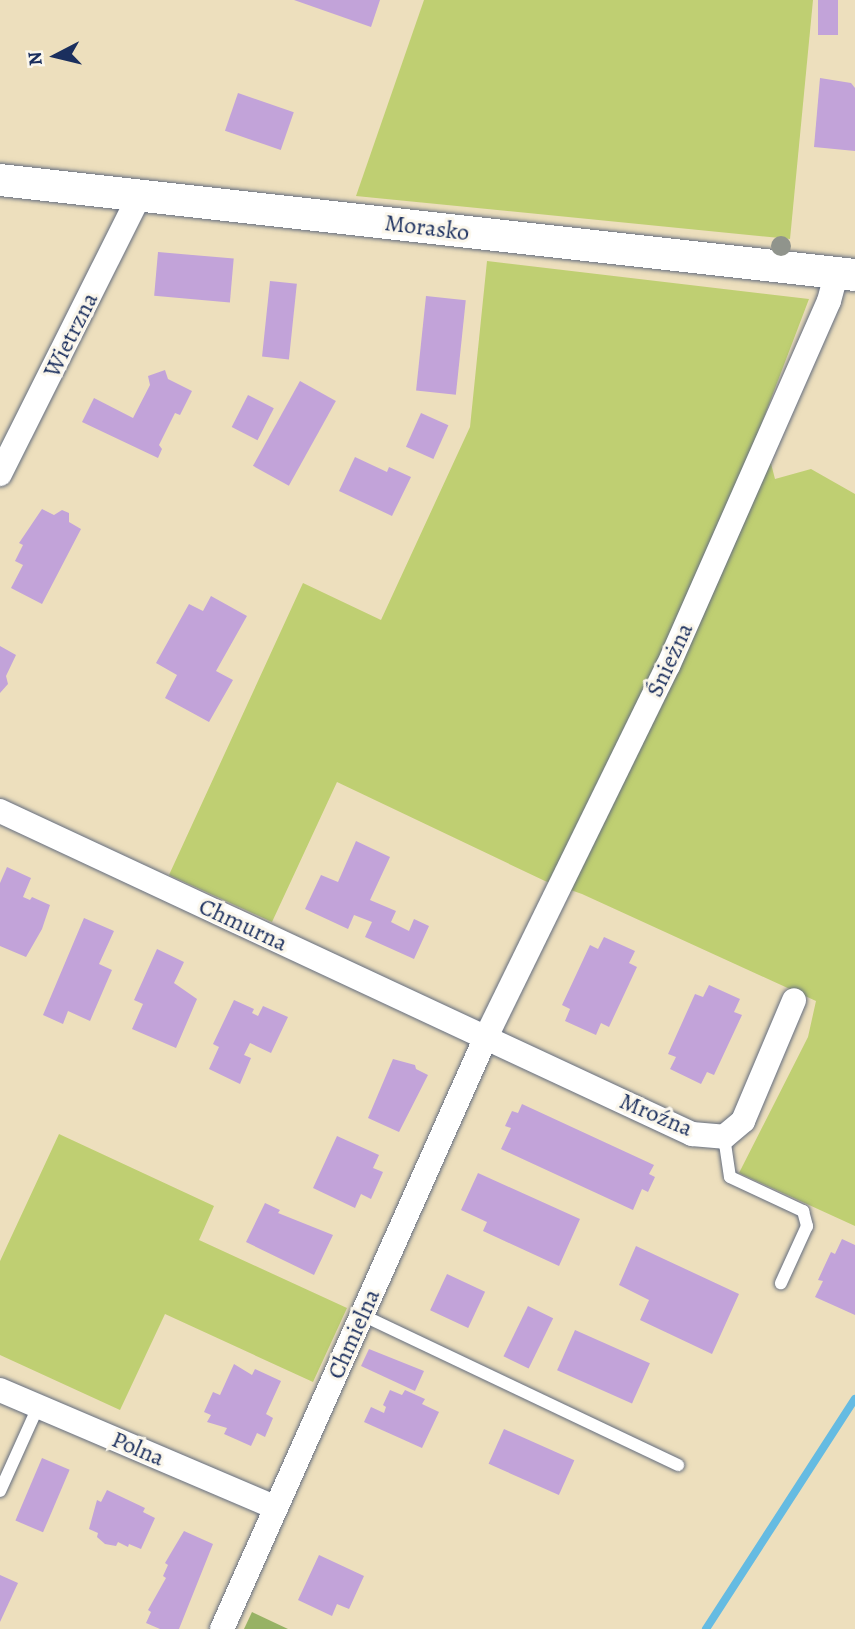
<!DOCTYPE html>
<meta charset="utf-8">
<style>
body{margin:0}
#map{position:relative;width:855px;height:1629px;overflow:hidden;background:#eddfbd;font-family:Alegreya,serif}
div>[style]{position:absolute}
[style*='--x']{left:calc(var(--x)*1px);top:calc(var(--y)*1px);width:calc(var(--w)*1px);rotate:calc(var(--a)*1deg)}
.green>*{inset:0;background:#bfcf72}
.forest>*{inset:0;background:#97b264}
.stream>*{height:8px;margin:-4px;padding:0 4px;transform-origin:4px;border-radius:4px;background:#65bbe2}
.building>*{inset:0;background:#c2a3d9;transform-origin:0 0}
.roads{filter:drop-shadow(0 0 2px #646d7f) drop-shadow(0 0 2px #646d7f)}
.service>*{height:12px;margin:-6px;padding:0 6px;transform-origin:6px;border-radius:6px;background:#fff}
.minor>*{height:24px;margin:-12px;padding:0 12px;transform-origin:12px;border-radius:12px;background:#fff}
.tertiary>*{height:32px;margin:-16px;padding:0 16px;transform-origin:16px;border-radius:16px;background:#fff}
.trees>*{width:20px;height:20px;margin:-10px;border-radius:50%;background:#90948c}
span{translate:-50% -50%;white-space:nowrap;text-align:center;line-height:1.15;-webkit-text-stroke:6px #fbf7ec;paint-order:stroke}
.street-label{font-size:24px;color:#1b2f5e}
.north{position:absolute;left:21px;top:21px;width:70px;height:70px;-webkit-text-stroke:5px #fbf7ec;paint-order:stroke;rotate:263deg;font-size:19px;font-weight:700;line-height:28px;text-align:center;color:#1b2f5e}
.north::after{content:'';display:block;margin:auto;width:24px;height:32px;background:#1b2f5e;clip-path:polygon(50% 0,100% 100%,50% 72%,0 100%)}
</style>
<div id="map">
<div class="green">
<i style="clip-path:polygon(424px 0,813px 0,790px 239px,356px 196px)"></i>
<i style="clip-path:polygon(487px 261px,809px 299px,761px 425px,775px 479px,811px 469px,855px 494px,855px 1226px,739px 1173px,808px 1037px,816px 1001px,582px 894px,545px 881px,337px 782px,272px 922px,169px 875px,303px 583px,381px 620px,470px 427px)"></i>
<i style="clip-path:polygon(59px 1134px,214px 1206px,199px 1240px,347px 1308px,313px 1382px,165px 1314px,120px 1410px,0 1355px,0 1261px)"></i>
</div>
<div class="forest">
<i style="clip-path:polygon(252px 1612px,288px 1629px,244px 1629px)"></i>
</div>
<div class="stream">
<i style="--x:706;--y:1629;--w:274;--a:-57.1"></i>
</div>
<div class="building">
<i style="clip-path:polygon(294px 0,380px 0,371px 27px)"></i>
<i style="left:818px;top:0;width:20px;height:35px"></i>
<i style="clip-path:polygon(820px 78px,851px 83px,855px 88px,855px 151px,814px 147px)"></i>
<i style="left:238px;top:93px;width:59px;height:40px;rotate:19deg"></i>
<i style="left:158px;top:252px;width:76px;height:44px;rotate:5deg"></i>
<i style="left:270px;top:281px;width:27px;height:76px;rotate:6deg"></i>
<i style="left:426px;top:296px;width:40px;height:95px;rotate:6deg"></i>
<i style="clip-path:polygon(165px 370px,168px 379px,192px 391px,180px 415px,175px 413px,159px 445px,162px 449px,158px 458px,82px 422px,94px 398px,133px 418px,150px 385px,148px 376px)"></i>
<i style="left:300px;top:381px;width:41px;height:97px;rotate:29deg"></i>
<i style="left:248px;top:395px;width:29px;height:36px;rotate:27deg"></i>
<i style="left:421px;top:413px;width:30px;height:37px;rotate:24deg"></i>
<i style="clip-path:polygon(355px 457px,387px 472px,389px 467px,411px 477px,392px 516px,339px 491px)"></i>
<i style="clip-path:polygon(42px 509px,54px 515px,62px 510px,69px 513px,69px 522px,81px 529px,42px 604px,11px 588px,23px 565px,15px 561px,23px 545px,19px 543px)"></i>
<i style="clip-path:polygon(211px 596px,247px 616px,216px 671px,233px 680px,209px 722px,165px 698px,177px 675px,156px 663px,189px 604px,203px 611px)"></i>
<i style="clip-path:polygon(0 646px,16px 655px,6px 676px,8px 684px,0 693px)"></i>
<i style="clip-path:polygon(356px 841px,390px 857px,370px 900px,396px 911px,391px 922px,409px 931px,414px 919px,429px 926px,414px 959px,365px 937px,372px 922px,354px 915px,348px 929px,305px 909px,321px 875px,338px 882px)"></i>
<i style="clip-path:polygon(7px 867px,31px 878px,23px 897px,30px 900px,32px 897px,50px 905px,42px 929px,26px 957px,0 946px,0 883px)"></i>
<i style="clip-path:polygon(84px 918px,114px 931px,99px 964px,112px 970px,90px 1021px,68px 1011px,63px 1024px,43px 1015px)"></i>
<i style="clip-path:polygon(604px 937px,635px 951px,629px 963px,637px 967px,609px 1027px,601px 1023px,596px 1035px,565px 1021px,570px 1009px,562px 1005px,590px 945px,598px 949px)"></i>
<i style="clip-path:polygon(157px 949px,184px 962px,174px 983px,197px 999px,176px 1048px,132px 1029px,143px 1004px,134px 1000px)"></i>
<i style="clip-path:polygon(709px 985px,740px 999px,734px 1012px,742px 1015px,714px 1075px,707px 1072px,701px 1084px,670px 1069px,676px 1057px,668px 1054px,695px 994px,703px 997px)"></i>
<i style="clip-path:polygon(234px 1000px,254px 1009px,252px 1013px,258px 1016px,263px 1006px,288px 1017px,271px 1053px,250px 1043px,244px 1055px,251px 1058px,240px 1084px,209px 1069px,219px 1047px,213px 1044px)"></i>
<i style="clip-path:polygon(393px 1059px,415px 1065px,416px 1069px,428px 1075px,399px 1132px,368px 1118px)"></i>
<i style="clip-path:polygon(522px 1104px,654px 1165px,649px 1174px,655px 1177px,648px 1192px,642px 1189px,633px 1210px,501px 1149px,511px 1128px,505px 1126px,512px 1111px,518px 1113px)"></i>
<i style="clip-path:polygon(337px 1136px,379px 1155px,373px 1168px,383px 1172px,371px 1199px,361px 1194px,355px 1208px,313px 1188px)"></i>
<i style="clip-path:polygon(478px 1173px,580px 1219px,559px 1266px,483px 1231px,487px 1222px,461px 1210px)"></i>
<i style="clip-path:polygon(265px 1203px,280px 1210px,278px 1213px,333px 1235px,314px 1275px,246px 1242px)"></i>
<i style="clip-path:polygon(842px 1239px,855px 1245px,855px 1315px,815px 1297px,823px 1281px,818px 1280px,831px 1252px,835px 1254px)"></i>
<i style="clip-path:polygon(636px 1246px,739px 1294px,712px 1354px,640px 1320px,649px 1300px,619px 1285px)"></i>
<i style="left:447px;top:1274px;width:42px;height:40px;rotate:25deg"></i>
<i style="left:528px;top:1306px;width:28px;height:56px;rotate:26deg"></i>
<i style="left:575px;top:1330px;width:82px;height:44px;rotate:24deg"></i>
<i style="clip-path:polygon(369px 1349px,424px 1371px,415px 1391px,361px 1366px)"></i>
<i style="clip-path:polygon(234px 1364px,252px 1375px,255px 1369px,281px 1381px,266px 1414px,273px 1418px,265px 1437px,257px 1433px,251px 1446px,224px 1434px,227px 1428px,207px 1422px,211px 1415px,204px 1412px,213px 1392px,220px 1395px)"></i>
<i style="clip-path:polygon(390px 1390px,402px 1395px,405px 1390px,425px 1399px,422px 1404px,439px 1412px,422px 1448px,364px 1422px,371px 1407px,384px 1413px,386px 1407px,383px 1405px)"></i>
<i style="left:504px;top:1429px;width:77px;height:38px;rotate:24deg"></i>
<i style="left:42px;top:1458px;width:30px;height:68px;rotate:23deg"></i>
<i style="clip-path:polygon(107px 1490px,145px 1508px,143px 1512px,155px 1518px,141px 1549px,129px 1544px,128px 1547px,118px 1542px,116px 1546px,105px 1544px,97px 1537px,98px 1533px,89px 1529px,97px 1500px,101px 1502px)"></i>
<i style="clip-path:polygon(184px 1531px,213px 1544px,179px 1629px,160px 1629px,146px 1623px,151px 1612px,148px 1610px,166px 1578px,163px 1576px,168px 1565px,165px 1563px)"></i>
<i style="clip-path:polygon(319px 1555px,364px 1576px,349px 1609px,337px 1604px,332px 1616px,298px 1600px)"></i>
<i style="clip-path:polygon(0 1575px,18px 1583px,0 1622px)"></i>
</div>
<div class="roads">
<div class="service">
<i style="--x:724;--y:1137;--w:40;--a:81.5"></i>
<i style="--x:730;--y:1177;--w:81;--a:25"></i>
<i style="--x:803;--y:1211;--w:16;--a:75"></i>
<i style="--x:807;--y:1226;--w:63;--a:114.5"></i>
<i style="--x:362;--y:1315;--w:350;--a:25.4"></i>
<i style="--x:0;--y:1491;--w:92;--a:-65.7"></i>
</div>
<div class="minor">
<i style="--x:0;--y:474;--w:312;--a:-63.4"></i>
<i style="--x:0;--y:811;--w:764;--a:25.02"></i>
<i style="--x:692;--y:1134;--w:32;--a:5"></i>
<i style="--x:724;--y:1137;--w:25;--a:-40"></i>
<i style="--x:743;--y:1121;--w:131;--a:-67.1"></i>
<i style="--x:0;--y:1390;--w:300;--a:23.1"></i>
<i style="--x:222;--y:1629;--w:646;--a:-65.97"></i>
<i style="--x:485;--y:1039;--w:415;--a:-63.9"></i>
<i style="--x:668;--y:666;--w:399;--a:-66.2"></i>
<i style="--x:829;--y:301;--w:28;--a:-75"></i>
</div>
<div class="tertiary">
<i style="--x:0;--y:180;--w:860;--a:6.34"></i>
</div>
</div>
<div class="trees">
<i style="left:781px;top:246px"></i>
</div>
<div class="street-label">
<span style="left:427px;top:228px;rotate:7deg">Morasko</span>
<span style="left:71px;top:335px;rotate:-63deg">Wietrzna</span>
<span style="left:670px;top:660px;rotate:-65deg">Śnieżna</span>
<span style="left:243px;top:925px;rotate:25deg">Chmurna</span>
<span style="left:656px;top:1115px;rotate:23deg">Mroźna</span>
<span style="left:354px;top:1334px;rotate:-66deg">Chmielna</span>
<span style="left:138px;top:1449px;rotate:23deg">Polna</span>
</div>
<div class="north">N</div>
</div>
